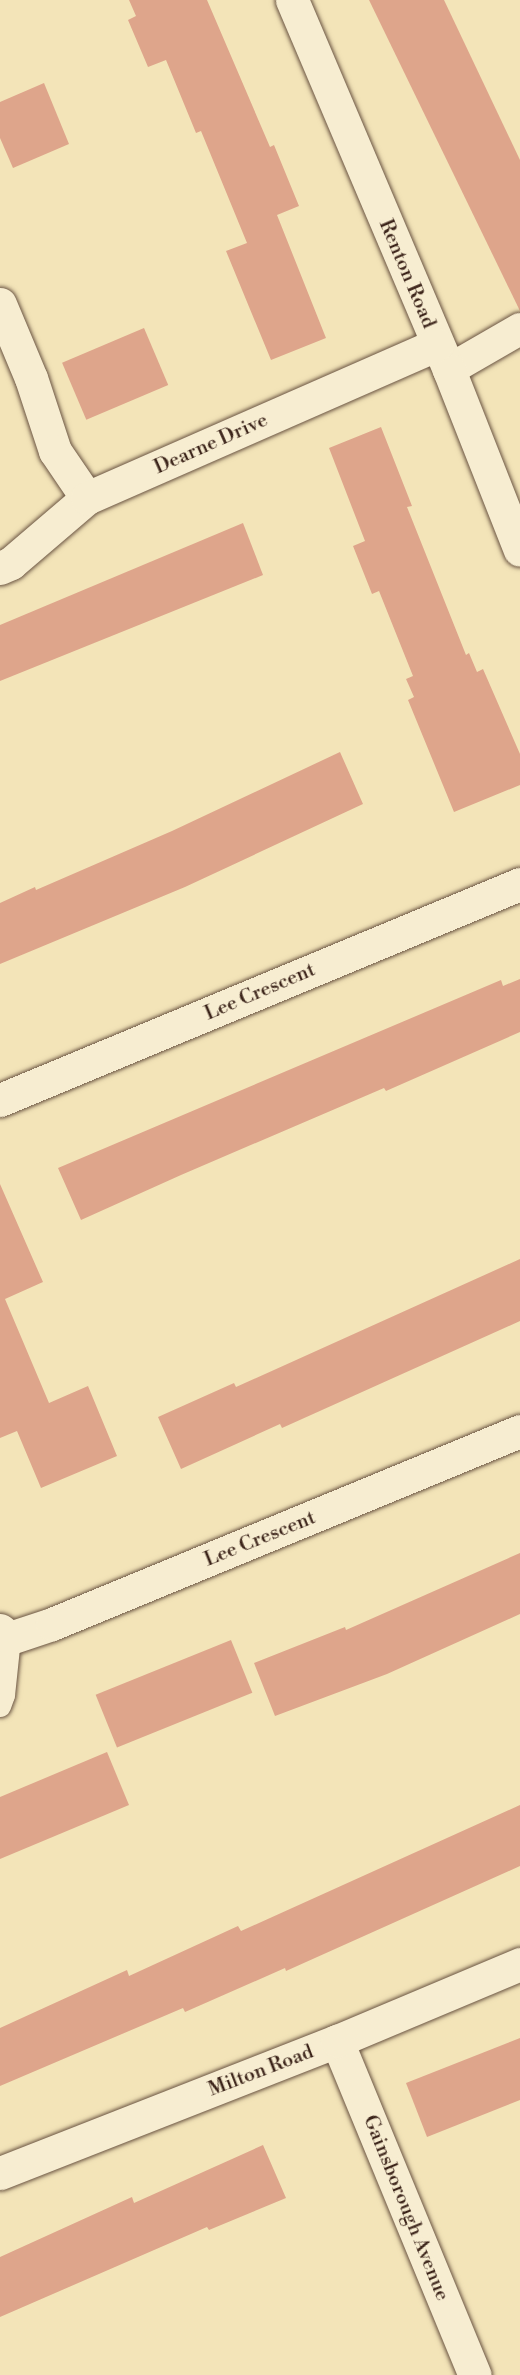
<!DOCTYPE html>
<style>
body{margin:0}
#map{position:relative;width:520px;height:2375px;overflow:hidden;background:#f3e4b8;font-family:"Libre Bodoni",serif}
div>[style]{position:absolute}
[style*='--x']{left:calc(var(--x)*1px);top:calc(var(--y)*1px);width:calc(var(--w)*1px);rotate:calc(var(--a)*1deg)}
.building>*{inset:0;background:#dea58b;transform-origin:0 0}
.roads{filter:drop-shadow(0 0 2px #6a5442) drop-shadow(0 0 2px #6a5442)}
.service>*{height:21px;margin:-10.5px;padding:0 10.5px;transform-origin:10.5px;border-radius:10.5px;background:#f7edd1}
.pedestrian>*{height:32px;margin:-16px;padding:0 16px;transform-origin:16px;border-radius:16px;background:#f7edd1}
.minor>*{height:33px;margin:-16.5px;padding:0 16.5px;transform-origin:16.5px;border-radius:16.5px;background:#f7edd1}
span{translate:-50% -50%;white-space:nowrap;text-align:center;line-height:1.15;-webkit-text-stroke:6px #f7edd1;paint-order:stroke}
.street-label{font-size:20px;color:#3c241a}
</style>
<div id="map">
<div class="building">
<i style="clip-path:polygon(129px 0,207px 0,270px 147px,274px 145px,299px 206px,277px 215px,326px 338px,271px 360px,226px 251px,247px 243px,201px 131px,196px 133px,166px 60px,148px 67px,128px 20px,136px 16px)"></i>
<i style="clip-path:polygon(369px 0,444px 0,520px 160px,520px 311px)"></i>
<i style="clip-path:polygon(44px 83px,69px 144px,13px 168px,0 138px,0 102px)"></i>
<i style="left:144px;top:328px;width:62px;height:89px;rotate:67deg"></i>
<i style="clip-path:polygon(381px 427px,412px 506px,407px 507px,466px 655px,469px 653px,477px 672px,483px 669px,520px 754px,520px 785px,454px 812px,408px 700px,414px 697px,406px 679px,413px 676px,379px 591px,372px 594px,353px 546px,365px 541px,329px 448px)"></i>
<i style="clip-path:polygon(243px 523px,263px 575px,0 681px,0 625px)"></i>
<i style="clip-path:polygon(340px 752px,363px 804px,185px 887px,0 964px,0 903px,35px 887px,36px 890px,172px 831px)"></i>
<i style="clip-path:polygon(520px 979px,520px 1032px,386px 1091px,384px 1088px,181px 1175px,81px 1220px,58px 1168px,501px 980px,503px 986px)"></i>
<i style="clip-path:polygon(0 1184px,43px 1282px,5px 1299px,49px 1403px,88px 1386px,117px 1456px,41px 1488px,17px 1431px,0 1438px)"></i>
<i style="clip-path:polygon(520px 1259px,520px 1321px,282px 1428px,280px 1424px,181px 1469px,158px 1417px,234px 1383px,236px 1387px)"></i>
<i style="clip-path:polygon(520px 1553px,520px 1614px,387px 1674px,275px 1716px,254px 1663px,345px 1627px,346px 1630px)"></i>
<i style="left:231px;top:1640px;width:57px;height:146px;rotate:68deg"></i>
<i style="clip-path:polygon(107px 1752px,129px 1805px,0 1859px,0 1797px)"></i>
<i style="clip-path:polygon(520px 1805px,520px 1866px,286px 1971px,285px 1968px,185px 2012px,183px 2008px,0 2086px,0 2028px,127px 1970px,129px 1976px,238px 1926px,241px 1931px)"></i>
<i style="clip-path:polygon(520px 2038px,520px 2100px,427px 2137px,406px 2083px)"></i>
<i style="clip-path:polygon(263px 2145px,286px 2198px,209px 2230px,207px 2227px,0 2317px,0 2257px,132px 2197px,134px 2203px)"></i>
</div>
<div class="roads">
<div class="service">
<i style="--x:0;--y:1706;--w:12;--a:-70"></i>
<i style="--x:4;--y:1695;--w:57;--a:-84"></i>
</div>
<div class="pedestrian">
<i style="--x:449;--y:370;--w:82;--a:-30"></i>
</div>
<div class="minor">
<i style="--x:292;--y:0;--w:402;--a:67"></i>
<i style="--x:449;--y:370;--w:193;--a:68.5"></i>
<i style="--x:0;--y:304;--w:80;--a:67.3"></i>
<i style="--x:31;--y:378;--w:77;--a:71.8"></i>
<i style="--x:55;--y:451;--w:57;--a:55.8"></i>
<i style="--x:0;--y:568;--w:12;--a:-24"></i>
<i style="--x:11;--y:563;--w:100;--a:-40.5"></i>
<i style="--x:87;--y:498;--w:382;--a:-23.7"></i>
<i style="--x:0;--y:1100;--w:563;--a:-22.56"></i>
<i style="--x:0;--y:1630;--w:13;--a:39"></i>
<i style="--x:10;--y:1638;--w:44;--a:-18.4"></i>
<i style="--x:52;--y:1624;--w:506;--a:-22.41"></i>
<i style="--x:337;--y:2041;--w:361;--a:67.6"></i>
<i style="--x:0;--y:2173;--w:362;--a:-21.4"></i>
<i style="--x:337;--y:2041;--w:199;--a:-22.8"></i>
</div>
</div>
<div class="street-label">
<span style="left:407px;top:274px;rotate:67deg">Renton Road</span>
<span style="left:211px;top:444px;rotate:-24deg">Dearne Drive</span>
<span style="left:260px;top:992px;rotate:-23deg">Lee Crescent</span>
<span style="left:260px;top:1539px;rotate:-22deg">Lee Crescent</span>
<span style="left:261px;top:2071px;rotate:-21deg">Milton Road</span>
<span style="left:406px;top:2208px;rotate:68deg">Gainsborough Avenue</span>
</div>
</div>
